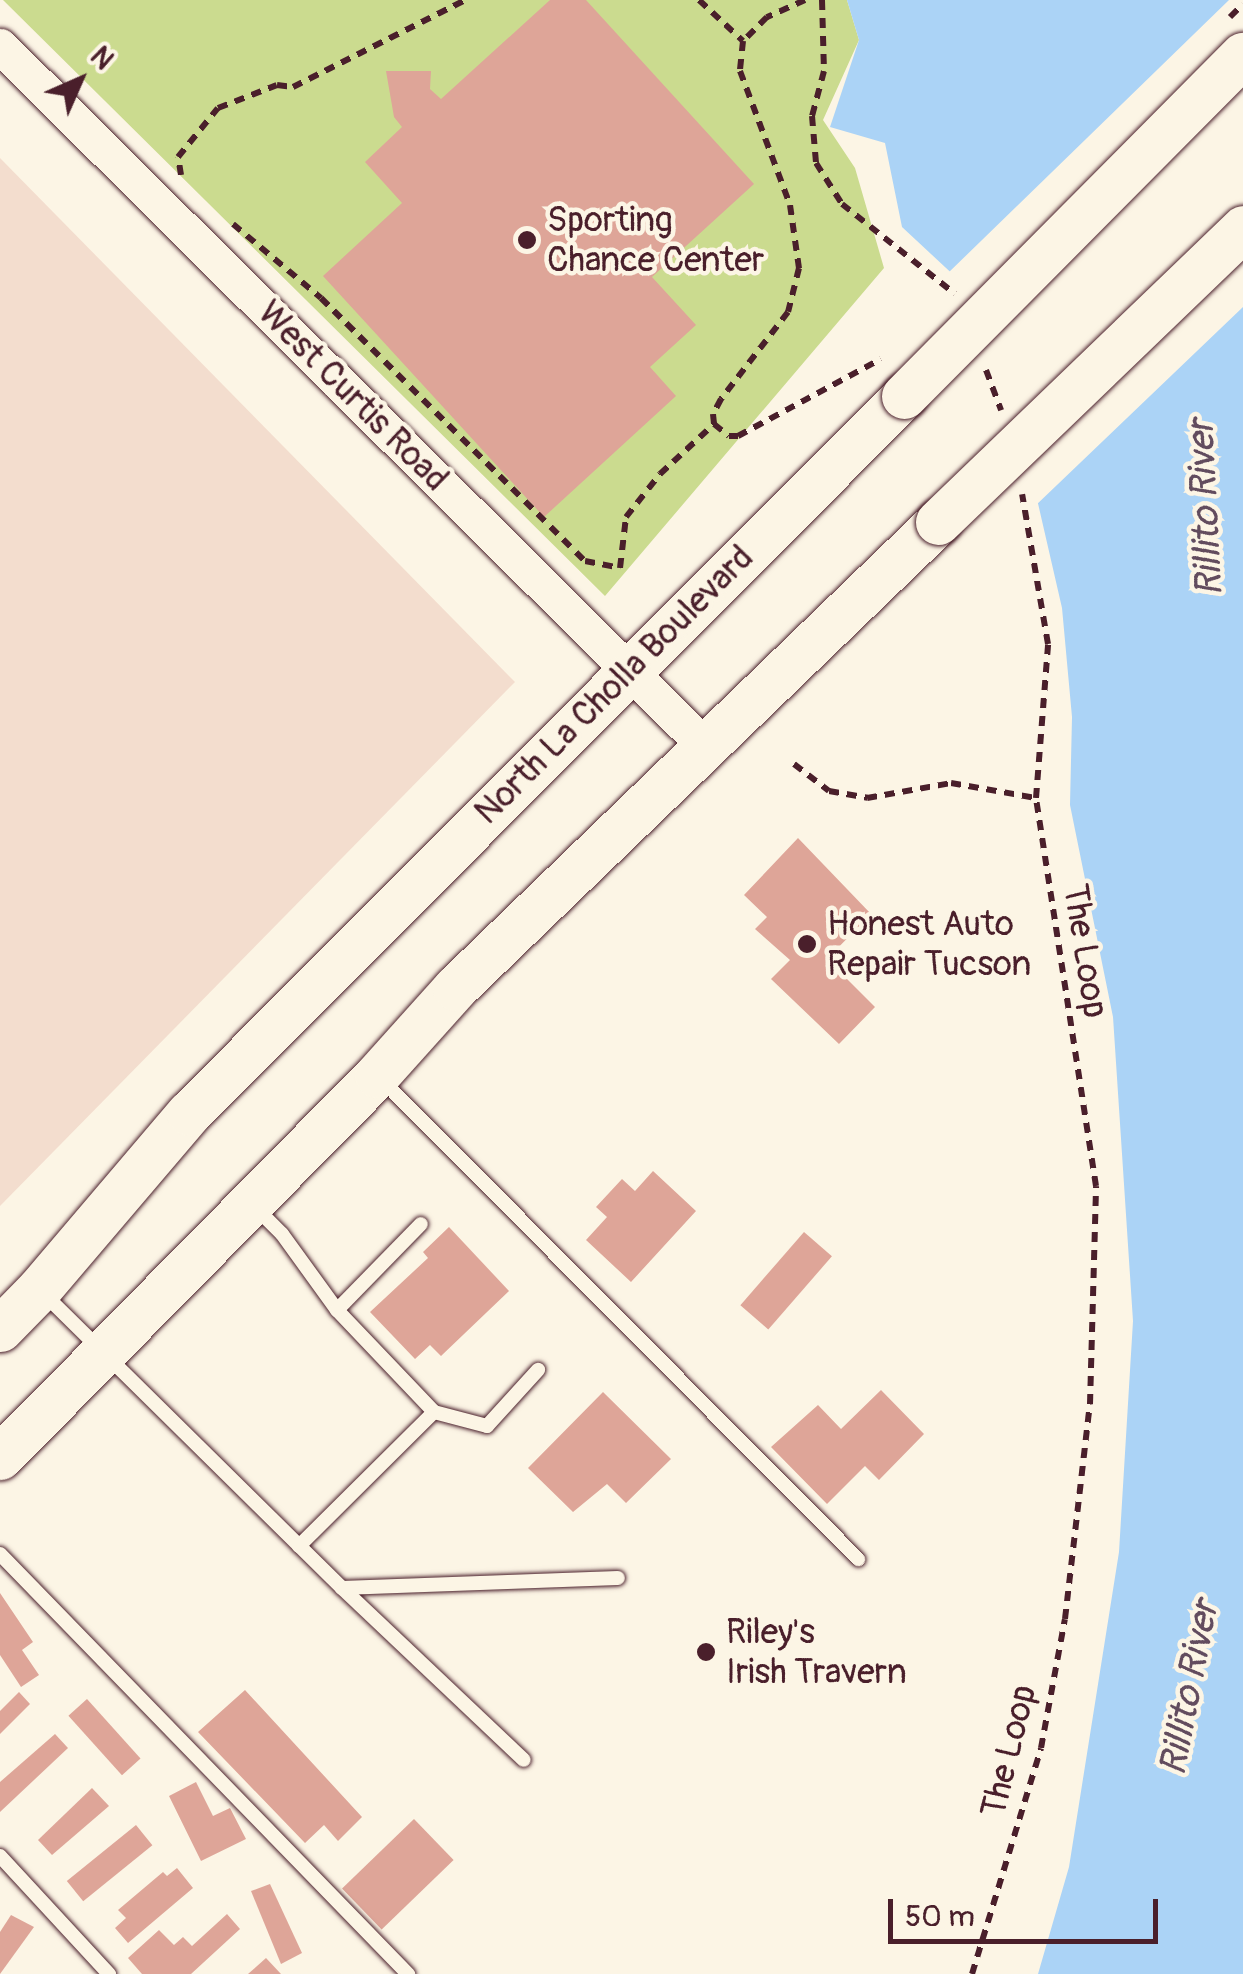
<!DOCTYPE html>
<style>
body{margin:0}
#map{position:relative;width:1243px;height:1974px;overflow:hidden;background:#fcf5e5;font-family:Pangolin,sans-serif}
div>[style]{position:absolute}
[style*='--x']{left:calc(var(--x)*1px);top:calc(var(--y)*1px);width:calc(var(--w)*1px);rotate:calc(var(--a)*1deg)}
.built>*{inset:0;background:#f3ddce}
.green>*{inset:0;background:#cbdb8f}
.water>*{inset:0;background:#abd3f6}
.pier>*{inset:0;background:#fcf5e5}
.building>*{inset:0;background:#dea598;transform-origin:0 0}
.path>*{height:6px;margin-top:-3px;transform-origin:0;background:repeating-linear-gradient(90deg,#4a1f2b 0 10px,transparent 0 18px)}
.roads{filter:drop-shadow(0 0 2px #4a1f2b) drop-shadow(0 0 2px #4a1f2b)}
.service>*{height:14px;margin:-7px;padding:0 7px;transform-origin:7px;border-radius:7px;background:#fcf5e5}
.tertiary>*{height:35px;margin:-17.5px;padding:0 17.5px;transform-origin:17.5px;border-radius:17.5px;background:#fcf5e5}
.primary>*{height:45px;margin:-22.5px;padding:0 22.5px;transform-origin:22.5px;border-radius:22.5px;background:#fcf5e5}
.path-bridge>*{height:6px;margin-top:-3px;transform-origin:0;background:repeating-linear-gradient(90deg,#4a1f2b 0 10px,transparent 0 18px)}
.bridges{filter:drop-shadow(0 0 2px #4a1f2b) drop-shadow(0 0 2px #4a1f2b)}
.primary-bridge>*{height:45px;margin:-22.5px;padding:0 22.5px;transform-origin:22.5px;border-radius:22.5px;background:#fcf5e5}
.dots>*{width:28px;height:28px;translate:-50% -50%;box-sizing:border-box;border:5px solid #fcf5e5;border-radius:50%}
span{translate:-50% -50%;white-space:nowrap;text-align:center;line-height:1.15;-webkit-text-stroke:9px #fcf5e5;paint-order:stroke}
.poi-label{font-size:35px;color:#4a1f2b}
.left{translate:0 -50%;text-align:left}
.street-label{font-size:35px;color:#4a1f2b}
.water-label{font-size:38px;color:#624c5e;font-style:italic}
.north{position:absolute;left:30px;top:30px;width:100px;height:100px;-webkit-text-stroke:8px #fcf5e5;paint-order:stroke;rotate:45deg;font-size:28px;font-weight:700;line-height:40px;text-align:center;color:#4a1f2b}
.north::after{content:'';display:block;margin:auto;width:35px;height:45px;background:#4a1f2b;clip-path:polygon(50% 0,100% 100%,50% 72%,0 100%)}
.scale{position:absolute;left:888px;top:1899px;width:270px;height:45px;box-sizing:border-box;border:5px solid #4a1f2b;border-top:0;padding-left:12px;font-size:30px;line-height:35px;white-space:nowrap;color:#4a1f2b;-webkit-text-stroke:8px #fcf5e5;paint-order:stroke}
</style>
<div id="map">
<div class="built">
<i style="clip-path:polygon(0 158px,515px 682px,0 1206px)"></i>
</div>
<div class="green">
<i style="clip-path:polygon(3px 0,847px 0,859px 40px,823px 120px,855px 168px,884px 268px,605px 596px)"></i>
</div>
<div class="water">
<i style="clip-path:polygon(847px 0,1243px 0,1243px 1974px,1038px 1974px,1069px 1867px,1119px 1552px,1133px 1321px,1113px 1017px,1070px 805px,1072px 717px,1062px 608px,1020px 425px,960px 281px,902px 227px,885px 143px,830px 127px,859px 40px)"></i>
</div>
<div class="pier">
<i style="clip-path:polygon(1229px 0,1243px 0,1243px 307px,1034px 507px,1016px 427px,955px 284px,946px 275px)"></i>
</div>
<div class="building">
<i style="clip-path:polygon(550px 0,586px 0,754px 184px,652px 277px,696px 325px,650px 367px,676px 396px,544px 517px,323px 276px,402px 203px,365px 162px,402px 127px,394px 117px,386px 71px,431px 71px,430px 89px,441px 99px)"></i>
<i style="clip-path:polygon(798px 838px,871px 914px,827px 959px,875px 1007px,839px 1044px,771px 979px,790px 960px,755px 929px,767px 917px,744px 895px)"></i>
<i style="clip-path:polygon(653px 1171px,696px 1211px,631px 1282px,586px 1240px,607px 1217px,596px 1207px,622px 1179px,635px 1191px)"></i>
<i style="clip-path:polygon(449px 1227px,509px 1291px,441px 1356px,430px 1345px,415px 1359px,370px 1312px,428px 1258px,423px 1252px)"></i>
<i style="left:804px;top:1232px;width:37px;height:97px;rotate:41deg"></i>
<i style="clip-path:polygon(881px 1390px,924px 1434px,879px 1480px,865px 1466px,827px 1504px,771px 1447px,818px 1405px,841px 1429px)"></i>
<i style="clip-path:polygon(603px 1392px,671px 1459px,626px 1503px,607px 1484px,573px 1512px,528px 1468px)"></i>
<i style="clip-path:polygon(0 1593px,33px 1642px,22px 1650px,39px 1675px,21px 1687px,0 1655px)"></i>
<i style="clip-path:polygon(245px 1690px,362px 1817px,338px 1841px,324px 1825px,305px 1843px,198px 1732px)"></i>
<i style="clip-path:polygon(19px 1692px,30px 1704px,0 1734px,0 1711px)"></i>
<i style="left:87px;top:1699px;width:80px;height:25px;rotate:48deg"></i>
<i style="clip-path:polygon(55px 1734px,68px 1748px,0 1812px,0 1782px)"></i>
<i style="clip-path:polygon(196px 1782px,213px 1816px,230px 1808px,246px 1839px,201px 1861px,169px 1796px)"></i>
<i style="clip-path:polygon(92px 1788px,109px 1806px,52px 1855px,38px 1840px)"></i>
<i style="left:414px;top:1819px;width:57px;height:100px;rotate:46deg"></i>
<i style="left:136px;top:1825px;width:26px;height:89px;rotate:51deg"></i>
<i style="clip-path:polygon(177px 1868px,193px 1888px,128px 1943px,115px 1928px,126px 1918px,118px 1910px,163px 1872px,167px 1876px)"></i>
<i style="clip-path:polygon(270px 1884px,302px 1953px,281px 1964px,251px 1891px)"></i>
<i style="clip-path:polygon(227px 1914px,240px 1929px,191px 1974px,142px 1974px,128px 1958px,159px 1930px,174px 1945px,183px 1937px,192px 1946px)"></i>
<i style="clip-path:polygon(11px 1915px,34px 1927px,0 1974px,0 1932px)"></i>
<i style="clip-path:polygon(266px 1958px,281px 1974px,248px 1974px)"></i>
</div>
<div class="path">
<i style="--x:699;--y:0;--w:60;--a:43"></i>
<i style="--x:805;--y:0;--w:42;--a:155.9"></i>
<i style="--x:767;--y:17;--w:34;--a:135"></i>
<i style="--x:743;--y:41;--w:30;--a:96"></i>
<i style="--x:740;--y:71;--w:143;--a:69.5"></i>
<i style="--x:790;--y:205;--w:64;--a:81.9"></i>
<i style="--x:799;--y:268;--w:45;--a:104"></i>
<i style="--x:788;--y:312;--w:110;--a:127.6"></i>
<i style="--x:721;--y:399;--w:17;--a:118"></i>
<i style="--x:713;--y:414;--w:10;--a:84"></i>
<i style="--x:714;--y:424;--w:19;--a:39"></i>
<i style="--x:729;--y:436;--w:9;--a:0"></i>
<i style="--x:738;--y:436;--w:162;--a:-28.3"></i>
<i style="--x:822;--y:0;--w:71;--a:88.4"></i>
<i style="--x:824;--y:71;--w:47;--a:104.9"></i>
<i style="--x:812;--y:116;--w:47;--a:85.1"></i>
<i style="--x:816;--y:163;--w:49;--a:57.6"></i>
<i style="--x:842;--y:204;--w:144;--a:38.5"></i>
<i style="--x:181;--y:175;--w:18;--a:-99"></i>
<i style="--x:178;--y:157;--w:63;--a:-50.8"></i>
<i style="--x:218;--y:108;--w:63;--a:-21.3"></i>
<i style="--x:277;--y:85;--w:16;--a:7"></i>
<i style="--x:293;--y:87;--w:193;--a:-26.8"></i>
<i style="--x:233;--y:224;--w:115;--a:40.1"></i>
<i style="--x:321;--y:298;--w:373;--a:44.9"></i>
<i style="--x:585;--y:561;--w:36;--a:11"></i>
<i style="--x:620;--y:568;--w:51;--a:-83.3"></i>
<i style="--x:626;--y:517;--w:55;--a:-51.7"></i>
<i style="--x:660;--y:474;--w:74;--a:-42.8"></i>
<i style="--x:986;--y:370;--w:43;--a:69.4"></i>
<i style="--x:794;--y:764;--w:44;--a:37.6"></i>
<i style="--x:829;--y:791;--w:39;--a:10"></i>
<i style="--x:867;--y:798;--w:85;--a:-10.1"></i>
<i style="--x:951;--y:783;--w:86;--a:10"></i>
<i style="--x:972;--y:1974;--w:236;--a:-73"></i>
<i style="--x:1041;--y:1748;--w:131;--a:-79.5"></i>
<i style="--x:1065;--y:1619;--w:216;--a:-83.4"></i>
<i style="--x:1090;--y:1404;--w:218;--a:-88.4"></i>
<i style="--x:1096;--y:1186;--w:393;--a:-98.8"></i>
<i style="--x:1036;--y:798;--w:154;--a:-85.5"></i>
<i style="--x:1048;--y:644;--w:152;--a:-99.8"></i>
</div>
<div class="roads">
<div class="service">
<i style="--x:381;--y:1079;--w:677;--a:45.18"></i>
<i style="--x:255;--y:1207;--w:38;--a:45"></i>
<i style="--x:282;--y:1234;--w:94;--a:54.1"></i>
<i style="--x:337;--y:1310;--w:141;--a:46.4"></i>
<i style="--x:434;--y:1412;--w:55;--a:14.8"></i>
<i style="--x:487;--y:1426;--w:76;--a:-47.7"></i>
<i style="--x:43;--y:1293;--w:420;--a:44.6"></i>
<i style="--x:342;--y:1588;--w:250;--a:43.4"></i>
<i style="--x:337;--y:1310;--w:120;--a:-45.7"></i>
<i style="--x:299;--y:1546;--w:190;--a:-44.8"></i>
<i style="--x:0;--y:1554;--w:586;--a:45.83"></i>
<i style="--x:342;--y:1588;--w:276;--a:-2.1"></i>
<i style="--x:0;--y:1856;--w:161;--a:47.3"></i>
</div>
<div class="tertiary">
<i style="--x:0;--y:46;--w:995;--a:44.8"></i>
</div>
<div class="primary">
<i style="--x:0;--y:1329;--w:56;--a:-45.7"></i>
<i style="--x:39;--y:1289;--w:231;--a:-49.6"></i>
<i style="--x:189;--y:1113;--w:1013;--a:-45.08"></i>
<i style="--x:0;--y:1457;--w:537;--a:-45.38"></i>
<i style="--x:377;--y:1075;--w:117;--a:-48.1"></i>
<i style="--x:455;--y:988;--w:671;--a:-43.97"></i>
</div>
</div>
<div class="path-bridge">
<i style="--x:1230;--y:17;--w:18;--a:-45"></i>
</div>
<div class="bridges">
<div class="primary-bridge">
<i style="--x:904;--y:396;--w:481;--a:-45.2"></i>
<i style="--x:938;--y:522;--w:424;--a:-43.9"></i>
</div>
</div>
<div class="dots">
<i style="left:527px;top:240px;background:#4a1f2b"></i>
<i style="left:807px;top:944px;background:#4a1f2b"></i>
<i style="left:706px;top:1652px;background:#4a1f2b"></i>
</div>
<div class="poi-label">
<span class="left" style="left:547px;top:240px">Sporting<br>Chance Center</span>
<span class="left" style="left:827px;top:944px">Honest Auto<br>Repair Tucson</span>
<span class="left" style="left:726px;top:1652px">Riley's<br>Irish Travern</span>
</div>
<div class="street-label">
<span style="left:353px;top:396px;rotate:45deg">West Curtis Road</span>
<span style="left:614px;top:685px;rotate:-45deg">North La Cholla Boulevard</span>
<span style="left:1085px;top:951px;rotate:81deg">The Loop</span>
<span style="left:1009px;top:1751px;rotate:-76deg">The Loop</span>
</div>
<div class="water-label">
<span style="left:1206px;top:508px;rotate:-93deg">Rillito River</span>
<span style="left:1190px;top:1688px;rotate:-79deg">Rillito River</span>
</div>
<div class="north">N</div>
<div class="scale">50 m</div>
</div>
